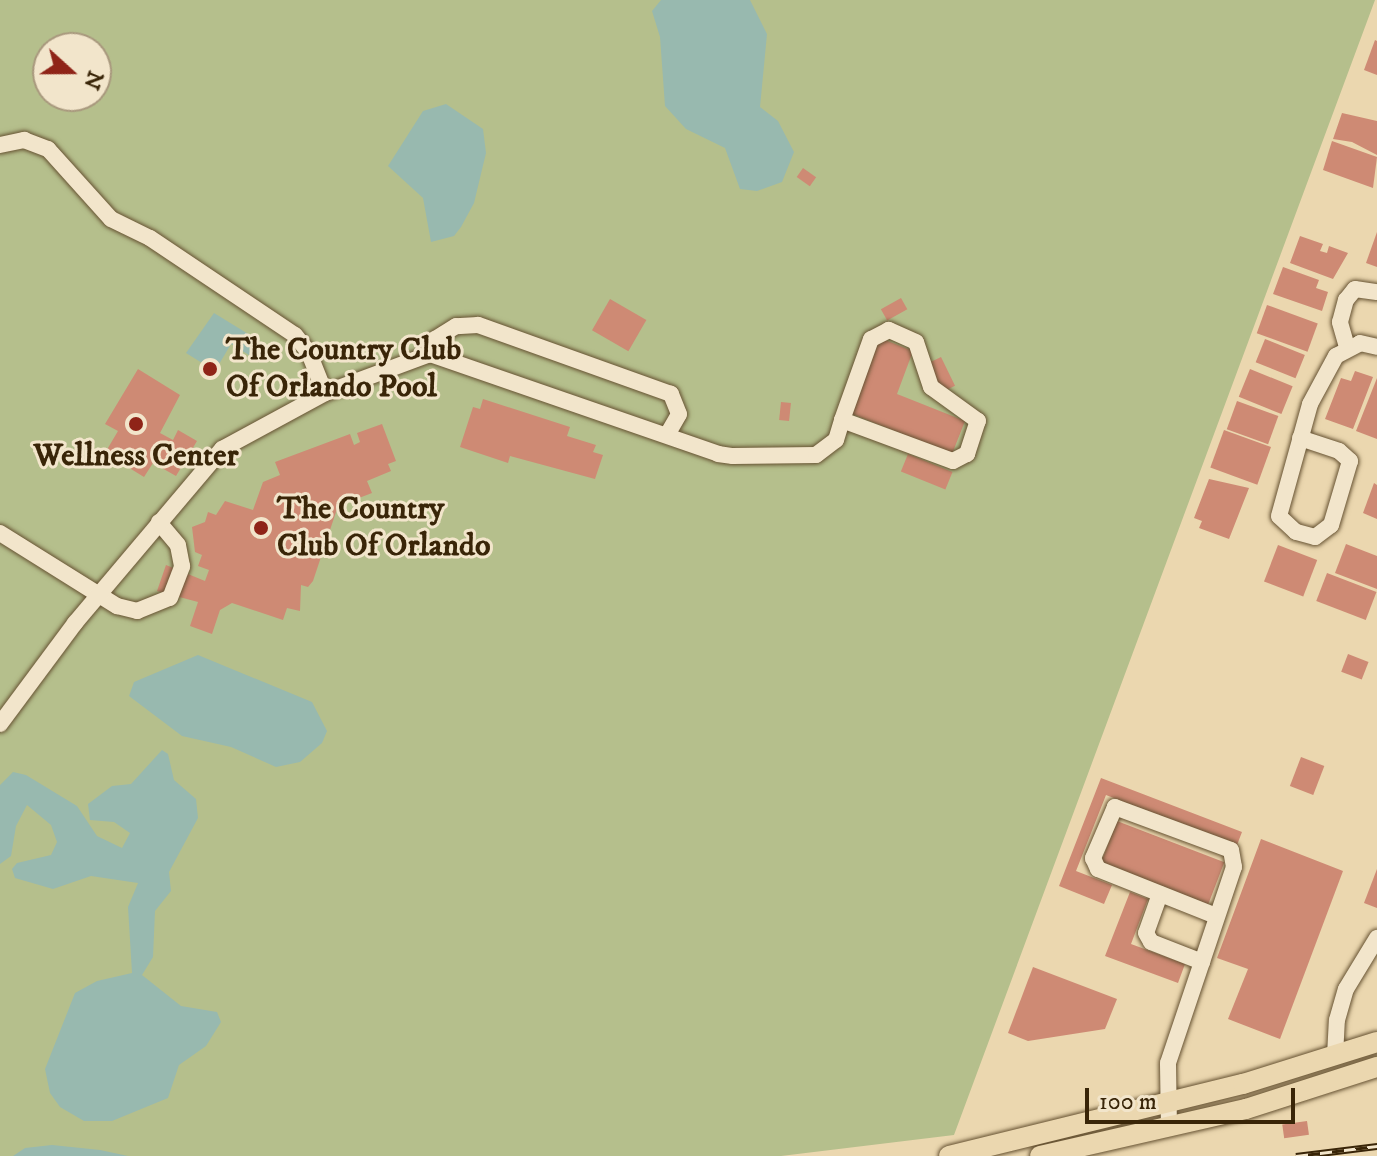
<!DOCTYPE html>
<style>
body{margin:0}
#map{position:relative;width:1377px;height:1156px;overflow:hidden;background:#ebd7af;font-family:"IM FELL DW Pica",serif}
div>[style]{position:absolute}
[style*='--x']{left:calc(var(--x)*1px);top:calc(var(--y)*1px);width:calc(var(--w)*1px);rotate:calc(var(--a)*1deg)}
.green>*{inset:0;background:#b5bf8c}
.water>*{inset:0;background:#98b9af}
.building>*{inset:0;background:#ce8a74;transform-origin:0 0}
.roads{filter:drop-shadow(0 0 2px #665232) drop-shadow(0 0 2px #665232)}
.minor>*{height:16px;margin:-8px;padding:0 8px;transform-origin:8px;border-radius:8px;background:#f2e5cb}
.major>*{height:20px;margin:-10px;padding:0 10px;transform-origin:10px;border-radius:10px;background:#ebd7af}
.rail>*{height:7px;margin-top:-3.5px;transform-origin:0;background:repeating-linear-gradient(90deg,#f2e5cb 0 12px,#392508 0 24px);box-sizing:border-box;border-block:2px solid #392508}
.dots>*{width:22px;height:22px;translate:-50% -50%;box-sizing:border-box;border:4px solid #f2e5cb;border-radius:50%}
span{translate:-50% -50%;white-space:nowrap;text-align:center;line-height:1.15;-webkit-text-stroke:6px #f2e5cb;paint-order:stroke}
.poi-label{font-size:32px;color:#392508;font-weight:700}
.left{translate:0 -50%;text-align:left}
.north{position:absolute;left:32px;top:32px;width:80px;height:80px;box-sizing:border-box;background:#f2e5cb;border:2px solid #a8987d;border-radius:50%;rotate:111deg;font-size:22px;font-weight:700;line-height:32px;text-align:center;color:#392508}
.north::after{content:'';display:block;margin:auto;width:28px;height:36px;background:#8f2418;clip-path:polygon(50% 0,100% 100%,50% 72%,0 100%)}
.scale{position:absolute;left:1085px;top:1088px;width:210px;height:36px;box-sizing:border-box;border:4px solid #392508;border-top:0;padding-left:10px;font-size:24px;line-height:28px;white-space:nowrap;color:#392508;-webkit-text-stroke:6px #f2e5cb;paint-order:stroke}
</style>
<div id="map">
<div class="green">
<i style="clip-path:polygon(evenodd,0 0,1375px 0,954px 1135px,781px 1156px,0 1156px,0 0,48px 48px,96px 48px,96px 96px,48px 96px,48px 48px)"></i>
</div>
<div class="water">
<i style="clip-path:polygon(661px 0,750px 0,767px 34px,760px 107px,778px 121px,794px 152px,782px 182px,757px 191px,740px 189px,725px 148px,686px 129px,665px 106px,660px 37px,652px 11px)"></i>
<i style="clip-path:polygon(446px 104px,483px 129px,486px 153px,474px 203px,461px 227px,454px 236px,431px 242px,423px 198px,388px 166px,423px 111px)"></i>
<i style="clip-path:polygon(214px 313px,258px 340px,249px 355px,231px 344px,215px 371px,186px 353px)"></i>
<i style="clip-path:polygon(198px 655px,312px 702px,327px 731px,322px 743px,300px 762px,276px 767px,231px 747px,182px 736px,129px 696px,134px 682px)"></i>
<i style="clip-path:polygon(162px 750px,168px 754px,174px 780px,196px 799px,198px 818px,169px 872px,171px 891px,155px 911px,153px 957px,142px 975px,181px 1006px,217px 1012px,221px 1022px,206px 1046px,179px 1065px,168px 1098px,112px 1121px,84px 1121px,60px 1107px,50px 1093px,45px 1069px,75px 993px,97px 981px,132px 973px,128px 907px,138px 883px,91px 876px,53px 889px,15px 878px,12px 869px,17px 863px,51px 855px,57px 842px,51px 825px,27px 805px,16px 826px,11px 856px,0 864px,0 785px,13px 772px,26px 775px,77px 806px,97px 836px,122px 848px,130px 833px,114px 822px,90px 820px,88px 804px,112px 786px,131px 784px)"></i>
<i style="clip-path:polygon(52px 1145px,100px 1150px,128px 1156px,13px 1156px,25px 1148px)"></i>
</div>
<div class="building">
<i style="clip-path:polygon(1375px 40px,1377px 41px,1377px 75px,1364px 70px)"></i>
<i style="clip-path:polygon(1342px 113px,1377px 121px,1377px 155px,1352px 142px,1333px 139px)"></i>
<i style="clip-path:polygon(1332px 141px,1377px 157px,1373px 188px,1323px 170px)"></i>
<i style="left:803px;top:168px;width:16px;height:11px;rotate:35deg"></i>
<i style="clip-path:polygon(1377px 232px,1377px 267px,1366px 263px)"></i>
<i style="clip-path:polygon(1300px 236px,1323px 244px,1320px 251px,1327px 253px,1329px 246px,1348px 253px,1333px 279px,1290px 263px)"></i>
<i style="clip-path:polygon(1283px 267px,1319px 280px,1316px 288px,1328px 292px,1322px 311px,1273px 294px)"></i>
<i style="left:901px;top:298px;width:13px;height:23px;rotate:61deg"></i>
<i style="left:610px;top:299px;width:42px;height:36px;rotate:30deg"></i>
<i style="left:1267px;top:305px;width:54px;height:30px;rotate:20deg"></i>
<i style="clip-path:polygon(880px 338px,913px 351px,897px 394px,965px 421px,952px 454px,850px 413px)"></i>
<i style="left:1265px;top:339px;width:43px;height:25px;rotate:22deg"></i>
<i style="left:941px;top:357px;width:32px;height:15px;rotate:64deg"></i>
<i style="clip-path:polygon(138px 369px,180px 395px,160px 433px,173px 440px,178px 430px,197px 441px,176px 476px,153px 463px,144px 477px,105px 453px,118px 431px,105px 424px)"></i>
<i style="left:1250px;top:369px;width:46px;height:30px;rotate:22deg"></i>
<i style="clip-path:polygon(1355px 371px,1373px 377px,1353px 429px,1325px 419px,1341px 378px,1351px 381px)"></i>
<i style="clip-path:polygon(1377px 378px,1377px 439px,1356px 431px)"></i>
<i style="clip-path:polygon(483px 399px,570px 427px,567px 436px,596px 445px,593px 452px,603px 455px,595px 479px,510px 456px,508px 463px,460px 447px,473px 407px,480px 409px)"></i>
<i style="left:1237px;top:401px;width:44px;height:30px;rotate:20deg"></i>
<i style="left:781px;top:402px;width:10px;height:18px;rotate:6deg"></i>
<i style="clip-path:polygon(382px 424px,396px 461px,388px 464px,391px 471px,367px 481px,372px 493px,338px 506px,313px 581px,308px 587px,301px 585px,300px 611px,287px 608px,283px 620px,232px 603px,220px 610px,212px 634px,190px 626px,198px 602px,157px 591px,166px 565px,205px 581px,209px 570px,198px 566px,202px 555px,195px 552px,192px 527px,205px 522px,208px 512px,216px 515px,225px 501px,253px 510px,263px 482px,280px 475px,275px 462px,350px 434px,354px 445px,360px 442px,357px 433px)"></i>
<i style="left:1224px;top:430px;width:50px;height:40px;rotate:20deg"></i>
<i style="left:908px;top:454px;width:48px;height:19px;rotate:22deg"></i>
<i style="clip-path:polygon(1209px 479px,1249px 488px,1229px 539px,1199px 528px,1202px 521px,1194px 518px)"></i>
<i style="clip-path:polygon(1374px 483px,1377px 485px,1377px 519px,1363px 513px)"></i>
<i style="clip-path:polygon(1346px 544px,1377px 556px,1377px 589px,1335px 573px)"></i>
<i style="left:1278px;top:545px;width:42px;height:39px;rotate:21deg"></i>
<i style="left:1327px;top:573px;width:53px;height:30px;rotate:21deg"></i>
<i style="left:1348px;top:654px;width:22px;height:19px;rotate:21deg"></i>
<i style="left:1301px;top:757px;width:25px;height:31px;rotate:21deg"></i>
<i style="clip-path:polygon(1101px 778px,1242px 832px,1237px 845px,1106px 795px,1076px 871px,1112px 885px,1104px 904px,1059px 886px)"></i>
<i style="left:1117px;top:821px;width:115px;height:45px;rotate:21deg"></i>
<i style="clip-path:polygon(1261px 839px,1343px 871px,1280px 1039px,1228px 1019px,1248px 969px,1217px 958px)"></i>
<i style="clip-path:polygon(1377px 869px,1377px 908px,1364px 903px)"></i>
<i style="clip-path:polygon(1130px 892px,1148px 899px,1131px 944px,1185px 964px,1178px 983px,1105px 956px)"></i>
<i style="clip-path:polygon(1033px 967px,1117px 999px,1105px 1029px,1028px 1041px,1008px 1033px)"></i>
<i style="left:1307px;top:1121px;width:14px;height:25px;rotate:82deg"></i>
</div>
<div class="roads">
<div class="minor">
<i style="--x:0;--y:145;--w:25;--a:-12"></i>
<i style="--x:24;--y:140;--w:26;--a:21"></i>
<i style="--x:48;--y:149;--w:94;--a:48"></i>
<i style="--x:111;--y:219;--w:43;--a:26"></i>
<i style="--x:150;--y:238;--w:174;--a:33.8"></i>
<i style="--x:295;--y:335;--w:23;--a:52"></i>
<i style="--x:309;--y:353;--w:43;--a:68.2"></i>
<i style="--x:1347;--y:347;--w:26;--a:-106"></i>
<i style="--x:1340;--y:322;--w:23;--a:-75"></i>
<i style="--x:1346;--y:300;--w:14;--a:-51"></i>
<i style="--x:1355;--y:289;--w:22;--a:8"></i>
<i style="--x:667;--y:435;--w:24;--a:-60"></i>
<i style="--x:679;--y:414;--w:22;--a:-112"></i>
<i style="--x:671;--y:394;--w:205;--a:-160.3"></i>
<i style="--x:478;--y:325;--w:22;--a:177"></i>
<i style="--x:456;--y:326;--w:25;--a:148"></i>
<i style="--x:435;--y:339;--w:16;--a:108"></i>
<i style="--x:430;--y:354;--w:305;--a:19.1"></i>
<i style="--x:718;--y:454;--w:15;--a:8"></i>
<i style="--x:733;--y:456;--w:83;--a:-0.7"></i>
<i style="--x:816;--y:455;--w:25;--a:-37"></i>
<i style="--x:836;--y:440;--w:21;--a:-73"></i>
<i style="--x:842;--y:420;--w:118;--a:20.3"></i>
<i style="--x:953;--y:461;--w:16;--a:-27"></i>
<i style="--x:967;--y:454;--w:35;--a:-72"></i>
<i style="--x:978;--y:421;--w:58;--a:-144.1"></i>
<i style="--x:931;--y:387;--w:47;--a:-108.4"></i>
<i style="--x:916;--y:342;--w:30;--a:-156"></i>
<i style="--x:889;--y:330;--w:20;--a:153"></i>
<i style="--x:871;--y:339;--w:86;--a:109.7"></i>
<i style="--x:1300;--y:438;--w:41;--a:18.4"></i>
<i style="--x:1339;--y:451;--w:15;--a:42"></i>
<i style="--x:1350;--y:461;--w:67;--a:106.5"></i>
<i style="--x:1331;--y:525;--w:20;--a:143"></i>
<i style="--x:1315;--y:537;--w:20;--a:-165"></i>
<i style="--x:1296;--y:532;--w:23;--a:-137"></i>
<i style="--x:1279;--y:516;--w:116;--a:-74.5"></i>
<i style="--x:1310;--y:404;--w:55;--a:-61.6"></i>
<i style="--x:1336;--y:356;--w:27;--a:-28"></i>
<i style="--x:1360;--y:343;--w:17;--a:13"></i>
<i style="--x:0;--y:533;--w:138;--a:32"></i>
<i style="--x:117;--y:606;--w:21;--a:14"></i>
<i style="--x:137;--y:611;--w:35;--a:-22"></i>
<i style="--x:170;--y:598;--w:34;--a:-69"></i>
<i style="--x:182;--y:566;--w:21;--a:-101"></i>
<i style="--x:178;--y:545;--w:30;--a:-130"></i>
<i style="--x:0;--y:724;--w:126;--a:-53.4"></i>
<i style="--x:75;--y:623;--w:228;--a:-49.8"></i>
<i style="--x:222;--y:449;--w:117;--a:-28.5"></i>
<i style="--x:325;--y:393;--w:112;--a:-20.4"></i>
<i style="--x:1160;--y:894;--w:41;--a:109.7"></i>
<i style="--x:1146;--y:933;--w:10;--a:61"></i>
<i style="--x:1151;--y:942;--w:55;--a:21.4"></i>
<i style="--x:1335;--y:1056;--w:36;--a:-87"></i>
<i style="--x:1337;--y:1020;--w:32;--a:-74"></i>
<i style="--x:1346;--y:989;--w:60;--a:-58.7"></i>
<i style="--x:1169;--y:1128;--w:65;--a:-90.9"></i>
<i style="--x:1168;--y:1063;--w:207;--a:-71.4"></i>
<i style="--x:1234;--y:867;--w:17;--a:-100"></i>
<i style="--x:1231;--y:850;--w:124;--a:-159.7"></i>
<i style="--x:1115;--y:807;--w:56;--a:113.3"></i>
<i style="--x:1093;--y:858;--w:12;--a:66"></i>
<i style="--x:1098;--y:869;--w:127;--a:21.7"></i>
</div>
<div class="major">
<i style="--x:949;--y:1156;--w:303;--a:-13.8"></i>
<i style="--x:1243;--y:1084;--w:140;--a:-17.4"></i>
<i style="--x:1040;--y:1156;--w:211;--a:-12.9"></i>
<i style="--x:1246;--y:1109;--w:138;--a:-17.8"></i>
</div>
</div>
<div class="rail">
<i style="--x:1296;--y:1156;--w:82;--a:-7"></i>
</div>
<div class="dots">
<i style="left:210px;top:369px;background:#8f2418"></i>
<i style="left:136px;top:424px;background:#8f2418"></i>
<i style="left:261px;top:528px;background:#8f2418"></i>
</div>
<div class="poi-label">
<span class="left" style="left:226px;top:369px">The Country Club<br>Of Orlando Pool</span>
<span style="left:136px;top:456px">Wellness Center</span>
<span class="left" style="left:277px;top:528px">The Country<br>Club Of Orlando</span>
</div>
<div class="north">N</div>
<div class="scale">100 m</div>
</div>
